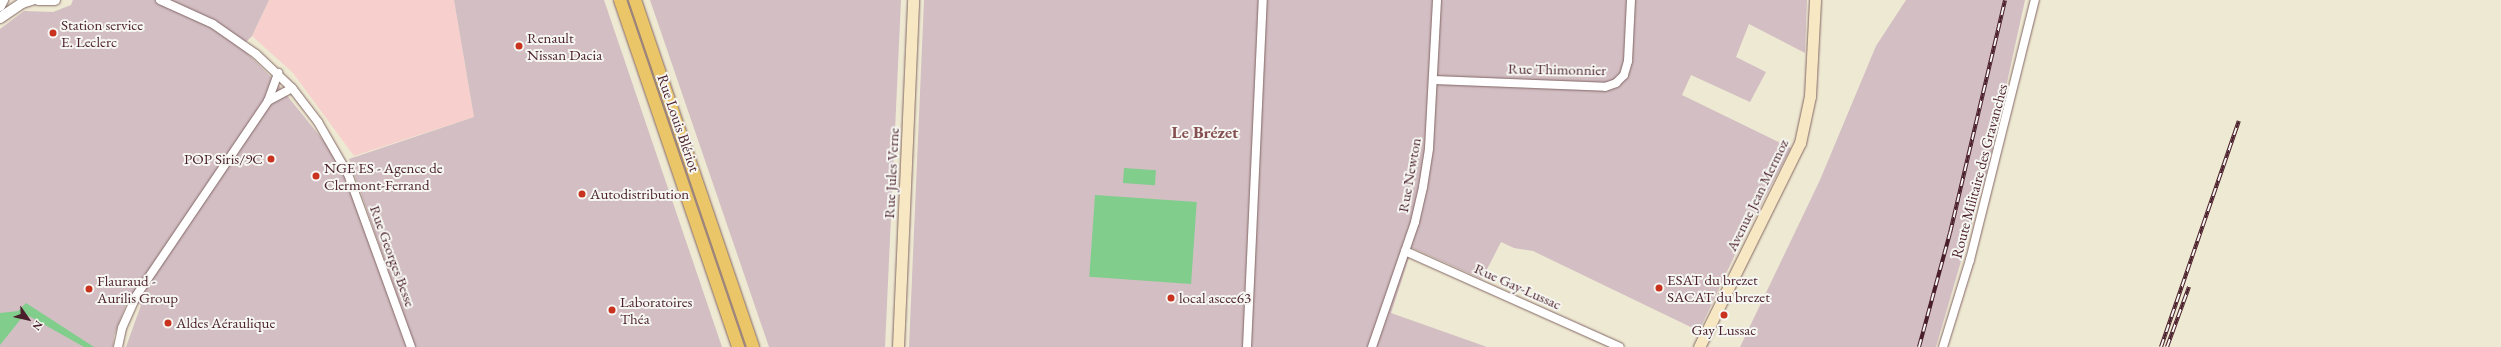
<!DOCTYPE html>
<meta charset="utf-8">
<style>
body{margin:0}
#map{position:relative;width:2501px;height:347px;overflow:hidden;background:#eee9d2;font-family:"EB Garamond",serif}
div>[style]{position:absolute}
[style*='--x']{left:calc(var(--x)*1px);top:calc(var(--y)*1px);width:calc(var(--w)*1px);rotate:calc(var(--a)*1deg)}
.built>*{inset:0;background:#f7d0cd}
.industrial>*{inset:0;background:#d2bec3}
.green>*{inset:0;background:#80cd8c;transform-origin:0 0}
.roads{filter:drop-shadow(0 0 1px #836665) drop-shadow(0 0 1px #836665)}
.minor>*{height:8px;margin:-4px;padding:0 4px;transform-origin:4px;border-radius:4px;background:#fff}
.tertiary>*{height:10px;margin:-5px;padding:0 5px;transform-origin:5px;border-radius:5px;background:#fff}
.secondary>*{height:11px;margin:-5.5px;padding:0 5.5px;transform-origin:5.5px;border-radius:5.5px;background:#f7e8c3}
.primary>*{height:12px;margin:-6px;padding:0 6px;transform-origin:6px;border-radius:6px;background:#ebc669}
.rail>*{height:4px;margin-top:-2px;transform-origin:0;background:repeating-linear-gradient(90deg,#f6f6f2 0 8px,#4a1f2b 0 16px);box-sizing:border-box;border-block:1px solid #4a1f2b}
.dots>*{width:11px;height:11px;translate:-50% -50%;box-sizing:border-box;border:2px solid #f6f6f2;border-radius:50%}
span{translate:-50% -50%;white-space:nowrap;text-align:center;line-height:1.15;-webkit-text-stroke:4px #f6f6f2;paint-order:stroke}
.poi-label{font-size:15px;color:#4a1f2b}
.left{translate:0 -50%;text-align:left}
.right{translate:-100% -50%;text-align:right}
.street-label{font-size:15px;color:#4a1f2b}
.quarter-label{font-size:17px;color:#864f51;font-weight:700}
.north{position:absolute;left:8px;top:299px;width:40px;height:40px;-webkit-text-stroke:3px #f6f6f2;paint-order:stroke;rotate:124deg;font-size:11px;font-weight:700;line-height:16px;text-align:center;color:#4a1f2b}
.north::after{content:'';display:block;margin:auto;width:14px;height:18px;background:#4a1f2b;clip-path:polygon(50% 0,100% 100%,50% 72%,0 100%)}
</style>
<div id="map">
<div class="built">
<i style="clip-path:polygon(269px 0,454px 0,474px 117px,354px 156px,293px 73px,252px 36px)"></i>
</div>
<div class="industrial">
<i style="clip-path:polygon(73px 0,269px 0,252px 36px,241px 47px,277px 83px,335px 155px,353px 194px,406px 347px,126px 347px,141px 305px,128px 299px,114px 336px,113px 347px,0 347px,0 29px,24px 11px,53px 12px,71px 5px)"></i>
<i style="clip-path:polygon(454px 0,604px 0,722px 347px,415px 347px,349px 159px,474px 117px)"></i>
<i style="clip-path:polygon(650px 0,901px 0,885px 347px,769px 347px)"></i>
<i style="clip-path:polygon(924px 0,1807px 0,1805px 53px,1749px 24px,1736px 57px,1766px 72px,1750px 102px,1691px 75px,1682px 95px,1791px 148px,1740px 244px,1699px 331px,1533px 251px,1514px 248px,1501px 242px,1482px 279px,1412px 248px,1391px 313px,1487px 347px,909px 347px)"></i>
<i style="clip-path:polygon(1906px 0,2025px 0,1989px 165px,1936px 347px,1740px 347px,1820px 180px,1876px 46px)"></i>
</div>
<div class="green">
<i style="left:1124px;top:168px;width:32px;height:15px;rotate:4deg"></i>
<i style="left:1095px;top:195px;width:102px;height:82px;rotate:4deg"></i>
<i style="clip-path:polygon(26px 303px,94px 347px,84px 347px,29px 316px,20px 320px,0 345px,0 313px,18px 311px)"></i>
</div>
<div class="roads">
<div class="minor">
<i style="--x:160;--y:0;--w:58;--a:24.4"></i>
<i style="--x:213;--y:24;--w:52;--a:34.9"></i>
<i style="--x:256;--y:54;--w:50;--a:43.4"></i>
<i style="--x:292;--y:88;--w:43;--a:52.6"></i>
<i style="--x:318;--y:122;--w:60;--a:60"></i>
<i style="--x:348;--y:174;--w:184;--a:70"></i>
<i style="--x:1434;--y:80;--w:171;--a:2.3"></i>
<i style="--x:1605;--y:87;--w:12;--a:-20"></i>
<i style="--x:1616;--y:83;--w:11;--a:-45"></i>
<i style="--x:1624;--y:75;--w:15;--a:-74"></i>
<i style="--x:1628;--y:61;--w:61;--a:-87.2"></i>
<i style="--x:268;--y:101;--w:27;--a:-28"></i>
<i style="--x:1405;--y:251;--w:235;--a:24.1"></i>
<i style="--x:118;--y:347;--w:19;--a:-78"></i>
<i style="--x:122;--y:328;--w:35;--a:-66"></i>
<i style="--x:136;--y:296;--w:235;--a:-55.9"></i>
<i style="--x:268;--y:101;--w:30;--a:-70"></i>
<i style="--x:1247;--y:347;--w:347;--a:-87.4"></i>
<i style="--x:1372;--y:347;--w:132;--a:-71"></i>
<i style="--x:1415;--y:222;--w:36;--a:-77"></i>
<i style="--x:1423;--y:187;--w:39;--a:-81"></i>
<i style="--x:1429;--y:148;--w:148;--a:-86.9"></i>
<i style="--x:1943;--y:347;--w:91;--a:-72.8"></i>
<i style="--x:1970;--y:260;--w:268;--a:-76"></i>
</div>
<div class="tertiary">
<i style="--x:38;--y:0;--w:17;--a:0"></i>
<i style="--x:0;--y:6;--w:7;--a:-63"></i>
<i style="--x:0;--y:18;--w:27;--a:-34"></i>
<i style="--x:22;--y:3;--w:10;--a:-17"></i>
</div>
<div class="secondary">
<i style="--x:898;--y:347;--w:347;--a:-87.5"></i>
<i style="--x:1699;--y:347;--w:228;--a:-63.7"></i>
<i style="--x:1800;--y:143;--w:48;--a:-78"></i>
<i style="--x:1810;--y:96;--w:96;--a:-87"></i>
</div>
<div class="primary">
<i style="--x:620;--y:0;--w:367;--a:71.2"></i>
<i style="--x:635;--y:0;--w:367;--a:71.2"></i>
</div>
</div>
<div class="rail">
<i style="--x:1919;--y:347;--w:118;--a:-74.8"></i>
<i style="--x:1950;--y:233;--w:239;--a:-76.7"></i>
<i style="--x:2161;--y:347;--w:239;--a:-71"></i>
<i style="--x:2167;--y:347;--w:64;--a:-69.9"></i>
</div>
<div class="dots">
<i style="left:53px;top:33px;background:#c8321e"></i>
<i style="left:519px;top:46px;background:#c8321e"></i>
<i style="left:271px;top:159px;background:#c8321e"></i>
<i style="left:316px;top:176px;background:#c8321e"></i>
<i style="left:582px;top:194px;background:#c8321e"></i>
<i style="left:1659px;top:288px;background:#c8321e"></i>
<i style="left:89px;top:289px;background:#c8321e"></i>
<i style="left:1171px;top:298px;background:#c8321e"></i>
<i style="left:612px;top:310px;background:#c8321e"></i>
<i style="left:1724px;top:315px;background:#c8321e"></i>
<i style="left:168px;top:323px;background:#c8321e"></i>
</div>
<div class="poi-label">
<span class="left" style="left:61px;top:33px">Station service<br>E. Leclerc</span>
<span class="left" style="left:527px;top:46px">Renault<br>Nissan Dacia</span>
<span class="right" style="left:263px;top:159px">POP Siris/9C</span>
<span class="left" style="left:324px;top:176px">NGE ES - Agence de<br>Clermont-Ferrand</span>
<span class="left" style="left:590px;top:194px">Autodistribution</span>
<span class="left" style="left:1667px;top:288px">ESAT du brezet<br>SACAT du brezet</span>
<span class="left" style="left:97px;top:289px">Flauraud -<br>Aurilis Group</span>
<span class="left" style="left:1179px;top:298px">local ascee63</span>
<span class="left" style="left:620px;top:310px">Laboratoires<br>Théa</span>
<span class="left" style="left:176px;top:323px">Aldes Aéraulique</span>
<span style="left:1724px;top:330px">Gay Lussac</span>
</div>
<div class="street-label">
<span style="left:1557px;top:69px;rotate:1deg">Rue Thimonnier</span>
<span style="left:679px;top:123px;rotate:71deg">Rue Louis Blériot</span>
<span style="left:1979px;top:171px;rotate:-75deg">Route Militaire des Gravanches</span>
<span style="left:891px;top:173px;rotate:-87deg">Rue Jules Verne</span>
<span style="left:1409px;top:175px;rotate:-80deg">Rue Newton</span>
<span style="left:1757px;top:195px;rotate:-64deg">Avenue Jean Mermoz</span>
<span style="left:393px;top:256px;rotate:70deg">Rue Georges Besse</span>
<span style="left:1518px;top:286px;rotate:24deg">Rue Gay-Lussac</span>
</div>
<div class="quarter-label">
<span style="left:1205px;top:133px">Le Brézet</span>
</div>
<div class="north">N</div>
</div>
